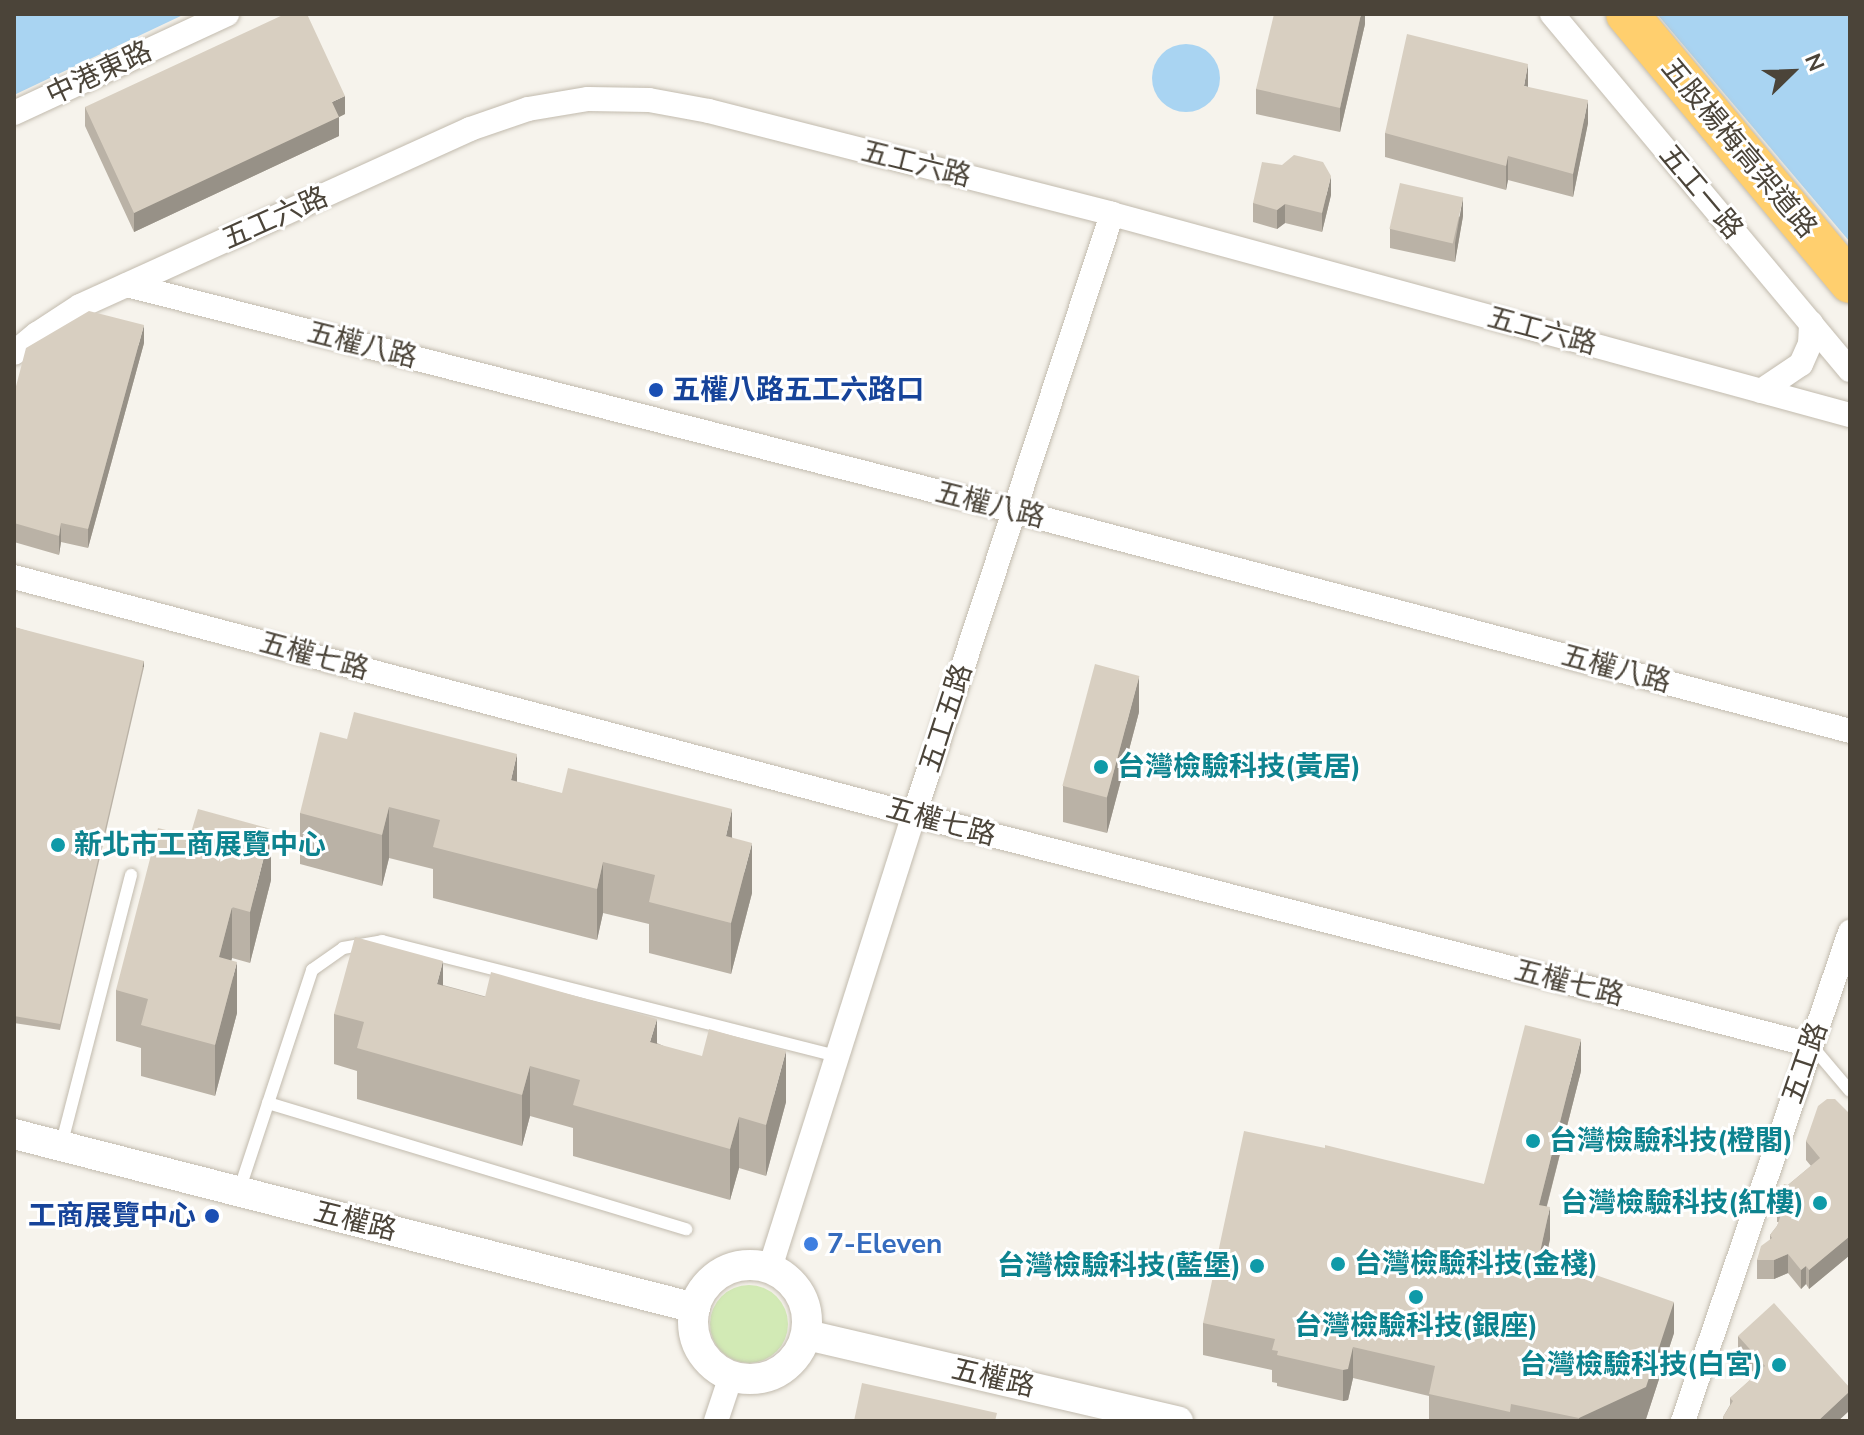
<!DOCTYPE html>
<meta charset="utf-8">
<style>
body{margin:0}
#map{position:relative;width:1864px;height:1435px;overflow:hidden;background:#f6f3ec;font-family:"Nunito Sans","Noto Sans TC",sans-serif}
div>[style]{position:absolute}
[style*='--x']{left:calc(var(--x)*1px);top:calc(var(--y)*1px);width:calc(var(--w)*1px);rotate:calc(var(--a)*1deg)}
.green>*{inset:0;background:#d2eab5}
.round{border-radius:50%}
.water>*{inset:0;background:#a9d4f2}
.roads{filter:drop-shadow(0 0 2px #c2bbae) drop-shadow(0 0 2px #c2bbae)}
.service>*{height:12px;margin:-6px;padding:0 6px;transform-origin:6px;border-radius:6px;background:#fff}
.minor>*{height:24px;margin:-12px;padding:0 12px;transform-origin:12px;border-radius:12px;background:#fff}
.tertiary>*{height:30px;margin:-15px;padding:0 15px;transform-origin:15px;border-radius:15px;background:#fff}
.tertiary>.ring{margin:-15px;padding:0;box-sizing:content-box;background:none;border:30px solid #fff;border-radius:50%}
.motorway>*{height:42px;margin:-21px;padding:0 21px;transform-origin:21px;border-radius:21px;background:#ffcf6e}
.wall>*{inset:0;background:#bab2a6}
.shaded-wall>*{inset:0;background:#979187;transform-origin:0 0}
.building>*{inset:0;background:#d8cfc1;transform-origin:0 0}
.dots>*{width:22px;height:22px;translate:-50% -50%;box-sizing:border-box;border:4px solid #fff;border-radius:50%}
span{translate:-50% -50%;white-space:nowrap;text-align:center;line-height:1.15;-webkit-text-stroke:6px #fff;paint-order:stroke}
.street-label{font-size:28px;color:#4b4439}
.transit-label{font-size:28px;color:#164399;font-weight:700}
.left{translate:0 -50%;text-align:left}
.right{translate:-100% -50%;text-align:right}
.culture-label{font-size:28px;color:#0d838f;font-weight:700}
.shop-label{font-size:28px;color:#366cbe;font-weight:700}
.frame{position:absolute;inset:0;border:16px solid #4b4439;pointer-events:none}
.north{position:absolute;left:1752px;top:32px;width:80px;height:80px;-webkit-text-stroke:6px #fff;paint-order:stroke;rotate:67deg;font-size:22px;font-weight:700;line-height:32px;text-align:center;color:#4b4439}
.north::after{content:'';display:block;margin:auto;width:28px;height:36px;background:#4b4439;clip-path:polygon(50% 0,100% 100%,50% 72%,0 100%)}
</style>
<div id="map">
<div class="green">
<i class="round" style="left:710px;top:1285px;width:78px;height:78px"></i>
</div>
<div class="water">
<i style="clip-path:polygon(14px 14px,185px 14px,14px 95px)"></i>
<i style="clip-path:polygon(1657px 14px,1850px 14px,1850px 242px)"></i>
<i class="round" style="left:1152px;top:44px;width:68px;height:68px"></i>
</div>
<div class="roads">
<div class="service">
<i style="--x:1811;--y:1045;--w:60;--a:49.7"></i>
<i style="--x:268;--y:1103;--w:437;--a:16.8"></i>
<i style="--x:61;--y:1146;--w:280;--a:-75.5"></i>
<i style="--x:239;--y:1191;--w:233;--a:-71.7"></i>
<i style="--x:312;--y:970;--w:38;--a:-35"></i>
<i style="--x:343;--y:948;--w:40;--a:-10"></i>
<i style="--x:382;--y:941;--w:469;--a:14.2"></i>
</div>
<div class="minor">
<i style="--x:1552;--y:14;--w:464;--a:50.1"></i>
<i style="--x:14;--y:113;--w:235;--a:-24.9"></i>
<i style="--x:127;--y:285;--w:915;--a:14.29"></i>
<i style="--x:1014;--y:511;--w:864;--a:14.74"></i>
<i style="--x:14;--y:353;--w:30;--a:-40"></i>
<i style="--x:37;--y:334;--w:51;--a:-33.1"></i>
<i style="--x:80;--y:306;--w:428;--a:-24.4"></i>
<i style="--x:470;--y:129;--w:61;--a:-19"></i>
<i style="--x:528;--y:109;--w:61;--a:-9.5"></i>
<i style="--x:588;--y:99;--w:61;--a:0.9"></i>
<i style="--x:649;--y:100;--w:61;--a:10.4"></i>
<i style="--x:709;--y:111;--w:416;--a:14.3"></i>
<i style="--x:1112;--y:214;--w:765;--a:15.24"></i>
<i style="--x:1761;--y:391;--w:48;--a:-34"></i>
<i style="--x:1801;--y:364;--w:22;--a:-66"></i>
<i style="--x:1810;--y:344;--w:21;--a:-87"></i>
<i style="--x:14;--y:577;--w:931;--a:14.81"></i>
<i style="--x:914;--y:815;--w:926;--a:14.38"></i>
<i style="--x:770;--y:1268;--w:475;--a:-72.4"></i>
<i style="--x:914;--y:815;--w:633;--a:-71.77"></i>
<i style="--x:716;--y:1421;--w:47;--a:-71.6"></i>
<i style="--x:1683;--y:1421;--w:517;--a:-71.14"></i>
</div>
<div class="tertiary">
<i style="--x:14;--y:1134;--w:703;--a:14.33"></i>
<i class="ring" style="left:693px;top:1265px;width:84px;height:84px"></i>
<i style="--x:807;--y:1335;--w:381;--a:13.1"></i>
</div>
<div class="motorway">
<i style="--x:1627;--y:14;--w:349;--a:50.2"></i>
</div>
</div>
<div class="wall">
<i style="clip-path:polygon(1365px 14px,1365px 24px,1340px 132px,1256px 114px,1256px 89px)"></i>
<i style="clip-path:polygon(1528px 87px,1588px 123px,1573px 197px,1508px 180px,1506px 190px,1385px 157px,1385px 133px)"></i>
<i style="clip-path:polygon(85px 107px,345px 114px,339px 117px,339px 136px,134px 232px,85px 126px)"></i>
<i style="clip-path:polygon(1331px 195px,1322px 232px,1285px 223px,1277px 229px,1253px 222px,1253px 203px)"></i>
<i style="clip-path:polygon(1463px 216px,1455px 262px,1390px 248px,1390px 229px)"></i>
<i style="clip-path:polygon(144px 343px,88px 548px,61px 542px,59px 555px,14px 542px,14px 394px)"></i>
<i style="clip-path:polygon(14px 627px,144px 667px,60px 1030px,14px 1023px)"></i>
<i style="clip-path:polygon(1139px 712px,1107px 833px,1063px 822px,1063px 786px)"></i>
<i style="clip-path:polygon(517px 782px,732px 837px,752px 893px,731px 974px,649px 953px,649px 924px,603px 913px,597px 940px,433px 898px,433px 869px,389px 858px,382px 886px,300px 864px,300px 813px)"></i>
<i style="clip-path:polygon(271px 880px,250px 963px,232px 958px,231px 961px,237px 1013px,215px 1096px,141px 1076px,141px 1048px,116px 1041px,116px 990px)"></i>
<i style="clip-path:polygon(443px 985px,657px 1043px,786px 1102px,766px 1176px,739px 1168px,730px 1200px,573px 1156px,573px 1128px,530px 1116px,522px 1146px,357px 1099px,357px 1071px,334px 1064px,334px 1014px)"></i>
<i style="clip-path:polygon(1581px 1071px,1547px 1206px,1550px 1239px,1547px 1254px,1674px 1333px,1646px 1419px,1642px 1421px,1429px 1421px,1429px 1396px,1353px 1378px,1348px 1400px,1343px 1401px,1277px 1386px,1277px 1383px,1272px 1382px,1272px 1370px,1203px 1355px,1203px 1323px,1484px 1184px)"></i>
<i style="clip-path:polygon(1850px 1114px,1850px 1255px,1809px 1289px,1806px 1284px,1801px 1289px,1788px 1273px,1774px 1279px,1757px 1279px,1757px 1260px,1770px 1240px,1770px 1235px,1777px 1226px,1779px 1222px,1777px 1222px,1777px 1203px,1788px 1185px,1811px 1166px,1806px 1160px,1806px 1141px)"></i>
<i style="clip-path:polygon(1738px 1336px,1850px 1388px,1850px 1410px,1838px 1421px,1723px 1421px,1723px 1417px,1730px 1405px,1730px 1398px,1756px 1375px,1738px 1355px)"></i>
</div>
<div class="shaded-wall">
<i style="clip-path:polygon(1361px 14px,1365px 14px,1365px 24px,1340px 132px,1340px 108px)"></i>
<i style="clip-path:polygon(1528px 64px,1528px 87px,1524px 86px)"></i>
<i style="clip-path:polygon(345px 96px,345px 114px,339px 117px,339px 136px,134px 232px,134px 213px,332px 102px)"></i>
<i style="clip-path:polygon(1588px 100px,1588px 123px,1573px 197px,1573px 174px)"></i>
<i style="clip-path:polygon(1508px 156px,1508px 180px,1506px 190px,1506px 166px)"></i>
<i style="clip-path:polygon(1331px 176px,1331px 195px,1322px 232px,1322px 213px)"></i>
<i style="clip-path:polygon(1463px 197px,1463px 216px,1455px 262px,1455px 243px)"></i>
<i style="clip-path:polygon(1285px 204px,1285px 223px,1277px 229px,1277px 210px)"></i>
<i style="clip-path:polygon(144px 325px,144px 343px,88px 548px,88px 529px)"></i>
<i style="clip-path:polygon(61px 523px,61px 542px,59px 555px,59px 536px)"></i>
<i style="left:144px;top:661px;width:6px;height:373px;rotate:90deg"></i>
<i style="clip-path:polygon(1139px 676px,1139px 712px,1107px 833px,1107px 797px)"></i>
<i style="clip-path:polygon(517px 754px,517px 805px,511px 780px)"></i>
<i style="clip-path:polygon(389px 807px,389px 858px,382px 886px,382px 835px)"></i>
<i style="clip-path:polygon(732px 809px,732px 860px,726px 836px)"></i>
<i style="clip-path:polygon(271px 829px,271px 880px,250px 963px,250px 912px)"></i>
<i style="clip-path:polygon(752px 843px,752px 893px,731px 974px,731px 923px)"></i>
<i style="clip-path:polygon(603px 862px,603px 913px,597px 940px,597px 889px)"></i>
<i style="clip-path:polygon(232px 907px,232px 958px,219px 1008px,219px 957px)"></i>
<i style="clip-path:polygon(443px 961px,443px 1012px,437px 984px)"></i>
<i style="clip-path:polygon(237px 962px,237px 1013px,215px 1096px,215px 1045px)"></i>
<i style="clip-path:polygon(657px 1019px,657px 1069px,650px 1042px)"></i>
<i style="clip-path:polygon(1581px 1039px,1581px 1071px,1539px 1236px,1539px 1205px)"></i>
<i style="clip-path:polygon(786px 1051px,786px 1102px,766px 1176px,766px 1125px)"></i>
<i style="clip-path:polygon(530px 1066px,530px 1116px,522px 1146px,522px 1095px)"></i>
<i style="clip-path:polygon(739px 1117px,739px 1168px,730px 1200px,730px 1149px)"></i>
<i style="clip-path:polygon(1550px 1207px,1550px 1239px,1540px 1284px,1540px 1252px)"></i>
<i style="clip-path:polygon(1850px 1236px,1850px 1255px,1809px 1289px,1809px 1270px)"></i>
<i style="clip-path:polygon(1788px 1254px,1788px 1273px,1774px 1279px,1774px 1260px)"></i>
<i style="clip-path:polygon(1806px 1266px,1806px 1284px,1801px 1289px,1801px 1270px)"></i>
<i style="clip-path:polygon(1674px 1302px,1674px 1333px,1646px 1419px,1642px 1421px,1579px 1421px,1579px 1418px)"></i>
<i style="clip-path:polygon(1353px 1347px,1353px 1378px,1348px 1400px,1343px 1401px,1343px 1370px)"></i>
<i style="clip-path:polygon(1850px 1391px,1850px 1410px,1838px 1421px,1818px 1421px)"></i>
</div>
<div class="building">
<i style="clip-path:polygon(285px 14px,307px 14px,345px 96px,332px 102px,339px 117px,134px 213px,85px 107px)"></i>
<i style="clip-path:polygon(1274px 14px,1361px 14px,1340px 108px,1256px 89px)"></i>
<i style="clip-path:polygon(1407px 34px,1528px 64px,1524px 86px,1588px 100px,1573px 174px,1508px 156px,1506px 166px,1385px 133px)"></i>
<i style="clip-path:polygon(1294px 155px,1323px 162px,1331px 176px,1322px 213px,1285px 204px,1277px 210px,1253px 203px,1262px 162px,1282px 165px)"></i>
<i style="left:1400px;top:183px;width:65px;height:47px;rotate:13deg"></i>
<i style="clip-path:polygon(89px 311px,144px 325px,88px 529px,61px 523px,59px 536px,14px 523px,14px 394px,26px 348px)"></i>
<i style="clip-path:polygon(14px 627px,144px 661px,60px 1024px,14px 1016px)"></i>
<i style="left:1095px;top:664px;width:46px;height:126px;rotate:15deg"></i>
<i style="clip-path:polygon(354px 712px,517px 754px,511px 780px,562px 793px,568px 768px,732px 809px,726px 836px,752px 843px,731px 923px,649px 902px,655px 875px,603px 862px,597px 889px,433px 847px,440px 820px,389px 807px,382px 835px,300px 813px,320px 732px,347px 739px)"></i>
<i style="clip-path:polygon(198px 809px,271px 829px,250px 912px,232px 907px,219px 957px,237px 962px,215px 1045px,141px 1025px,148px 999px,116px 990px,158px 828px,190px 836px)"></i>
<i style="clip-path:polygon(355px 937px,443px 961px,437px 984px,485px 997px,491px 972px,657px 1019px,650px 1042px,702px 1056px,709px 1029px,786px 1051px,766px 1125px,739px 1117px,730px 1149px,573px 1105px,580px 1080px,530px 1066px,522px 1095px,357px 1048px,364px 1022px,334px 1014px)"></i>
<i style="clip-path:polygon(1525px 1025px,1581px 1039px,1539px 1205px,1550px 1207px,1540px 1252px,1559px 1258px,1558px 1262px,1674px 1302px,1646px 1387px,1579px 1418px,1511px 1404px,1510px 1412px,1429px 1394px,1435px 1366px,1353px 1347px,1348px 1369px,1343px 1370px,1277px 1355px,1278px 1351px,1272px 1350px,1275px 1339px,1203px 1323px,1244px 1131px,1325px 1148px,1325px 1145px,1484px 1184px)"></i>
<i style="clip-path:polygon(1827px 1099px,1835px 1099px,1850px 1114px,1850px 1236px,1809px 1270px,1806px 1266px,1801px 1270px,1788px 1254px,1774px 1260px,1757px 1260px,1761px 1246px,1772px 1238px,1770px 1235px,1777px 1226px,1784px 1206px,1777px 1203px,1784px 1184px,1788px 1185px,1820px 1158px,1806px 1141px,1818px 1106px)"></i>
<i style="clip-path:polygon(1774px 1303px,1850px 1388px,1850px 1391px,1818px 1421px,1724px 1421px,1723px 1417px,1733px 1401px,1730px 1398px,1765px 1366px,1738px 1336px)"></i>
<i style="clip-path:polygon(862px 1383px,997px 1413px,995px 1421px,854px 1421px)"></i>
</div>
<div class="dots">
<i style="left:656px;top:390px;background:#1a4fb4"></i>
<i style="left:1101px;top:767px;background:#0f9aa8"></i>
<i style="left:58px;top:845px;background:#0f9aa8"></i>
<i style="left:1533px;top:1141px;background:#0f9aa8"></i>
<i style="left:1820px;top:1203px;background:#0f9aa8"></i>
<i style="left:212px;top:1216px;background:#1a4fb4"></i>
<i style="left:811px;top:1244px;background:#3f7fe0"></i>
<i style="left:1338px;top:1264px;background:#0f9aa8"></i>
<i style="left:1257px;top:1266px;background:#0f9aa8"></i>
<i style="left:1416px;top:1297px;background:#0f9aa8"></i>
<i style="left:1779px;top:1365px;background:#0f9aa8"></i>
</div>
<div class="street-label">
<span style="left:99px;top:73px;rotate:-25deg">中港東路</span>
<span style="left:1739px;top:148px;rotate:50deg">五股楊梅高架道路</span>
<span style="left:916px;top:164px;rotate:14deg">五工六路</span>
<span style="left:1701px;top:192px;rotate:50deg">五工一路</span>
<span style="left:275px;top:218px;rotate:-24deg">五工六路</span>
<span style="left:1542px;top:331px;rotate:15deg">五工六路</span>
<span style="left:362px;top:345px;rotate:14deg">五權八路</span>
<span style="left:990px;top:505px;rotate:14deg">五權八路</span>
<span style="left:314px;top:656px;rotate:15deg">五權七路</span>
<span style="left:1616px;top:669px;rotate:15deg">五權八路</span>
<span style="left:946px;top:718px;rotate:-72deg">五工五路</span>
<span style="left:941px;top:822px;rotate:15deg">五權七路</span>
<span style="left:1569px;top:983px;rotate:14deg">五權七路</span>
<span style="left:1805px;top:1063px;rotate:-71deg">五工路</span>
<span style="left:355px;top:1221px;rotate:14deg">五權路</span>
<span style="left:993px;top:1378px;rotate:13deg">五權路</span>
</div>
<div class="transit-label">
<span class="left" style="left:672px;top:390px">五權八路五工六路口</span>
<span class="right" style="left:196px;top:1216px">工商展覽中心</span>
</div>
<div class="culture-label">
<span class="left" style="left:1117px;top:767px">台灣檢驗科技(黃居)</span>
<span class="left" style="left:74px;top:845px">新北市工商展覽中心</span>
<span class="left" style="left:1549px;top:1141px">台灣檢驗科技(橙閣)</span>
<span class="right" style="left:1804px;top:1203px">台灣檢驗科技(紅樓)</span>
<span class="left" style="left:1354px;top:1264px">台灣檢驗科技(金棧)</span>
<span class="right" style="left:1241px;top:1266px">台灣檢驗科技(藍堡)</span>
<span style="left:1416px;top:1326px">台灣檢驗科技(銀座)</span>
<span class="right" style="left:1763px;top:1365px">台灣檢驗科技(白宮)</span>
</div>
<div class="shop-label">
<span class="left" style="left:827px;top:1244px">7-Eleven</span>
</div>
<div class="frame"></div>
<div class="north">N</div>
</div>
